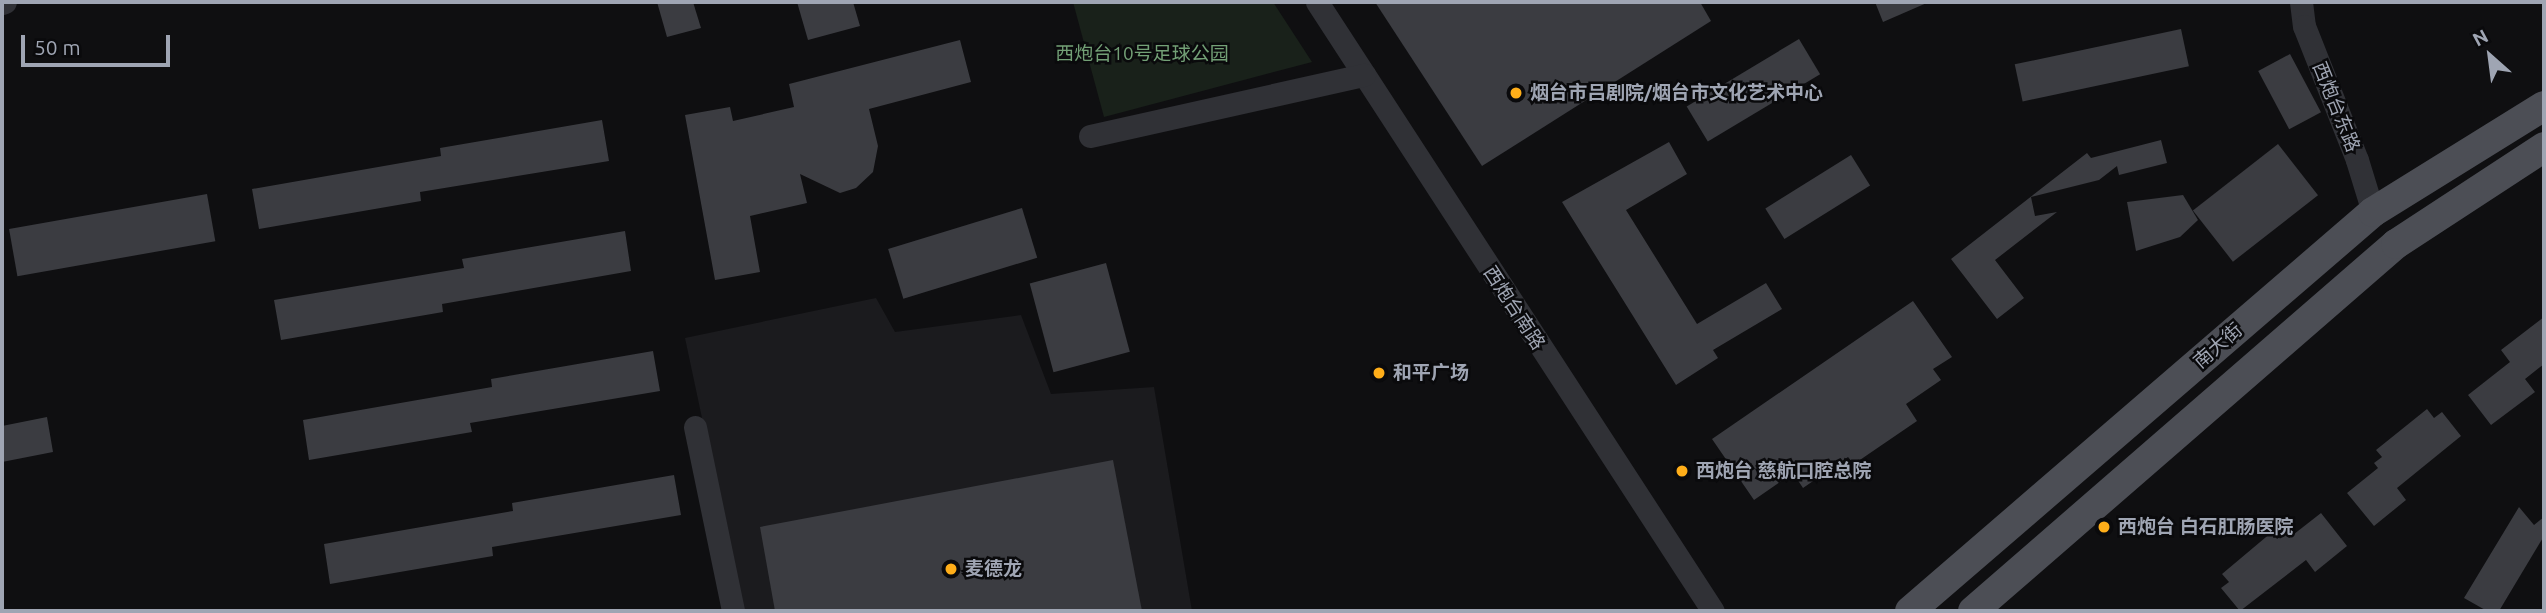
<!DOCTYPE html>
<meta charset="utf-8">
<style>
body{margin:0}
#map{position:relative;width:2546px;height:613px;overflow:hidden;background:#0f0f11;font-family:Ubuntu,"Noto Sans SC",sans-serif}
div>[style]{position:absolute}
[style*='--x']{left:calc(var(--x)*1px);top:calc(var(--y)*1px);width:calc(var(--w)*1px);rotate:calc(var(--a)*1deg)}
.built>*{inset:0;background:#1b1b1e}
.green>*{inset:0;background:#19211a}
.building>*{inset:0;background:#3b3c41;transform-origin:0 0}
.minor>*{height:23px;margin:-11.5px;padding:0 11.5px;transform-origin:11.5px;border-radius:11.5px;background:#303136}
.major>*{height:30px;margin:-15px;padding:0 15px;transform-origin:15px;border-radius:15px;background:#4c4e55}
.dots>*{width:19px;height:19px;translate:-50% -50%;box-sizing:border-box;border:4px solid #0a0a0c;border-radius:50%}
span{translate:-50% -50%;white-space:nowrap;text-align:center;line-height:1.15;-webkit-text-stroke:5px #0a0a0c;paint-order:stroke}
.park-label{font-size:19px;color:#73a076}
.poi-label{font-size:19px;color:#9fa5b3;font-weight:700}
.left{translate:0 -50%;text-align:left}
.street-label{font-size:19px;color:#9fa5b3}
.frame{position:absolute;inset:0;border:4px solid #9fa5b3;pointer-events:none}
.north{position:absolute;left:2455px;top:21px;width:70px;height:70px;-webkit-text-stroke:5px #0a0a0c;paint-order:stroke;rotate:332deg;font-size:19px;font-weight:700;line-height:28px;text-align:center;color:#9fa5b3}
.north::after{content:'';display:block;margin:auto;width:24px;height:32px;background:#9fa5b3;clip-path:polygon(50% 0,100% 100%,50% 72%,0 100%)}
.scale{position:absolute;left:21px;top:35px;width:149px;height:32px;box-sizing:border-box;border:4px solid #9fa5b3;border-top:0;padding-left:9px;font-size:21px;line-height:24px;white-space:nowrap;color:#9fa5b3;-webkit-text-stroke:5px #0a0a0c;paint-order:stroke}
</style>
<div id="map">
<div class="built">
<i style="clip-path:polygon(876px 298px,895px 332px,1021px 315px,1051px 394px,1154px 387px,1192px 611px,743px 611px,685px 338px)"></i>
</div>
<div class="green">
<i style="clip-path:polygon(1073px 2px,1273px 2px,1312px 62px,1104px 117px)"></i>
</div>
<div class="building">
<i style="clip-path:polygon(657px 2px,693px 2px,701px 28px,667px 37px)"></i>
<i style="clip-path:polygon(797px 2px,853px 2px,860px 26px,808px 40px)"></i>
<i style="clip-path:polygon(1375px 2px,1700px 2px,1711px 21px,1482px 166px)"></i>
<i style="clip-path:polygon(1875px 2px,1929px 2px,1883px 22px)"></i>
<i style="left:2181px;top:29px;width:38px;height:170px;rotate:78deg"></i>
<i style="left:1799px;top:39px;width:41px;height:131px;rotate:59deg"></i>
<i style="clip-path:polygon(960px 40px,971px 82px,869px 109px,878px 146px,873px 172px,856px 188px,840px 193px,800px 174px,807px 203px,750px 216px,760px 272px,715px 280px,685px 115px,730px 107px,733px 121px,794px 107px,789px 84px)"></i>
<i style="left:2290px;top:54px;width:66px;height:36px;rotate:62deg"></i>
<i style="clip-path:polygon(602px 120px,609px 161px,420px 192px,421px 201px,259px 229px,252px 189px,441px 156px,440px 148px)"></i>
<i style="clip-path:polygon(2161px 140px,2167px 163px,2119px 175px,2117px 166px,2099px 180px,2031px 197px,2035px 216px,2057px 212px,1995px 260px,2024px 298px,1997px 319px,1951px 259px,2087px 153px,2091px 158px)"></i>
<i style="clip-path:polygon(1669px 142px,1687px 174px,1626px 210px,1697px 324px,1766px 283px,1782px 309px,1713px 350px,1718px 358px,1676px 385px,1562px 202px)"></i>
<i style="left:2278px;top:144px;width:65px;height:108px;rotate:52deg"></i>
<i style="left:1851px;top:155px;width:36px;height:101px;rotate:58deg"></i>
<i style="left:207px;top:194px;width:48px;height:201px;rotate:80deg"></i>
<i style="clip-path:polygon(2183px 195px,2198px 220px,2180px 237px,2136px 251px,2127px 202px)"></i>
<i style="left:1022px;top:208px;width:52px;height:140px;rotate:73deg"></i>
<i style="clip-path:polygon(625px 231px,631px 271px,442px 304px,443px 312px,281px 340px,274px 300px,464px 268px,462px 259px)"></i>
<i style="left:1106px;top:263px;width:92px;height:79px;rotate:75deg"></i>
<i style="clip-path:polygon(1913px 301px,1952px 357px,1933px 369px,1941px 380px,1906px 404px,1917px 421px,1854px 464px,1848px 457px,1803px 488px,1793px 473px,1754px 500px,1712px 439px)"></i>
<i style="clip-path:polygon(2544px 317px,2544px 364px,2525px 379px,2535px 392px,2491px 425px,2468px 395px,2510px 362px,2501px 350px)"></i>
<i style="clip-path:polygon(653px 351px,660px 391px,470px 423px,472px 432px,309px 460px,303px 420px,492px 387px,491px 379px)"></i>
<i style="clip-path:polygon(2427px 409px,2434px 418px,2442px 412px,2461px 436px,2397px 488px,2406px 500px,2374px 526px,2347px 493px,2378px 468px,2374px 463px,2382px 457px,2376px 450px)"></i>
<i style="clip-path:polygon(47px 417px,53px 452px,2px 462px,2px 426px)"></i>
<i style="clip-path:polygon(1113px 460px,1142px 611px,775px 611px,760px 527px)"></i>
<i style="clip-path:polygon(674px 475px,681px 515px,492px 547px,493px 556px,330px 584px,324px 544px,513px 511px,512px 503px)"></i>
<i style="clip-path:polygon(2519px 507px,2534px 525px,2544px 517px,2544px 536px,2499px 611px,2487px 611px,2464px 598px)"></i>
<i style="clip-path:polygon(2321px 513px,2347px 546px,2315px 572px,2306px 560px,2240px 611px,2221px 588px,2229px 582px,2222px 574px,2272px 532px,2277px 539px,2285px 533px,2289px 538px)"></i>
</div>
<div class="minor">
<i style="--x:1317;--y:2;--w:726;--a:56.97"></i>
<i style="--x:2301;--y:2;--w:24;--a:83"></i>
<i style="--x:2304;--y:26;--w:144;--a:68.4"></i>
<i style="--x:2357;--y:160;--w:54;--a:72.9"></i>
<i style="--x:2;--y:3;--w:3;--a:-18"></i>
<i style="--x:1090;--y:136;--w:281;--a:-12.6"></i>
<i style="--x:695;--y:427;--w:188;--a:78.3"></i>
</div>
<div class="major">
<i style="--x:1910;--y:611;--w:611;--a:-40.75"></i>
<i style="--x:2373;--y:212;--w:201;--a:-31.8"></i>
<i style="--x:1973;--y:611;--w:560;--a:-40.95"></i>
<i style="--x:2396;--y:244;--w:177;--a:-33.2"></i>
</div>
<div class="dots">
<i style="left:1516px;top:93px;background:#ffae19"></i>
<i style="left:1379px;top:373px;background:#ffae19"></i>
<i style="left:1682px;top:471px;background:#ffae19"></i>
<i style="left:2104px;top:527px;background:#ffae19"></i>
<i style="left:951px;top:569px;background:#ffae19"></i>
</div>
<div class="park-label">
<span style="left:1142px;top:54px">西炮台10号足球公园</span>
</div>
<div class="poi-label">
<span class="left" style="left:1530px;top:93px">烟台市吕剧院/烟台市文化艺术中心</span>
<span class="left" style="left:1393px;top:373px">和平广场</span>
<span class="left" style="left:1696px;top:471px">西炮台 慈航口腔总院</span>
<span class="left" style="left:2118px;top:527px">西炮台 白石肛肠医院</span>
<span class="left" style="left:965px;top:569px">麦德龙</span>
</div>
<div class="street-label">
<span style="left:2336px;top:107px;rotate:68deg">西炮台东路</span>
<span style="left:1514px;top:308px;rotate:57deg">西炮台南路</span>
<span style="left:2218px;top:346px;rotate:-41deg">南大街</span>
</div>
<div class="frame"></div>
<div class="north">N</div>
<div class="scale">50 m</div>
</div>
